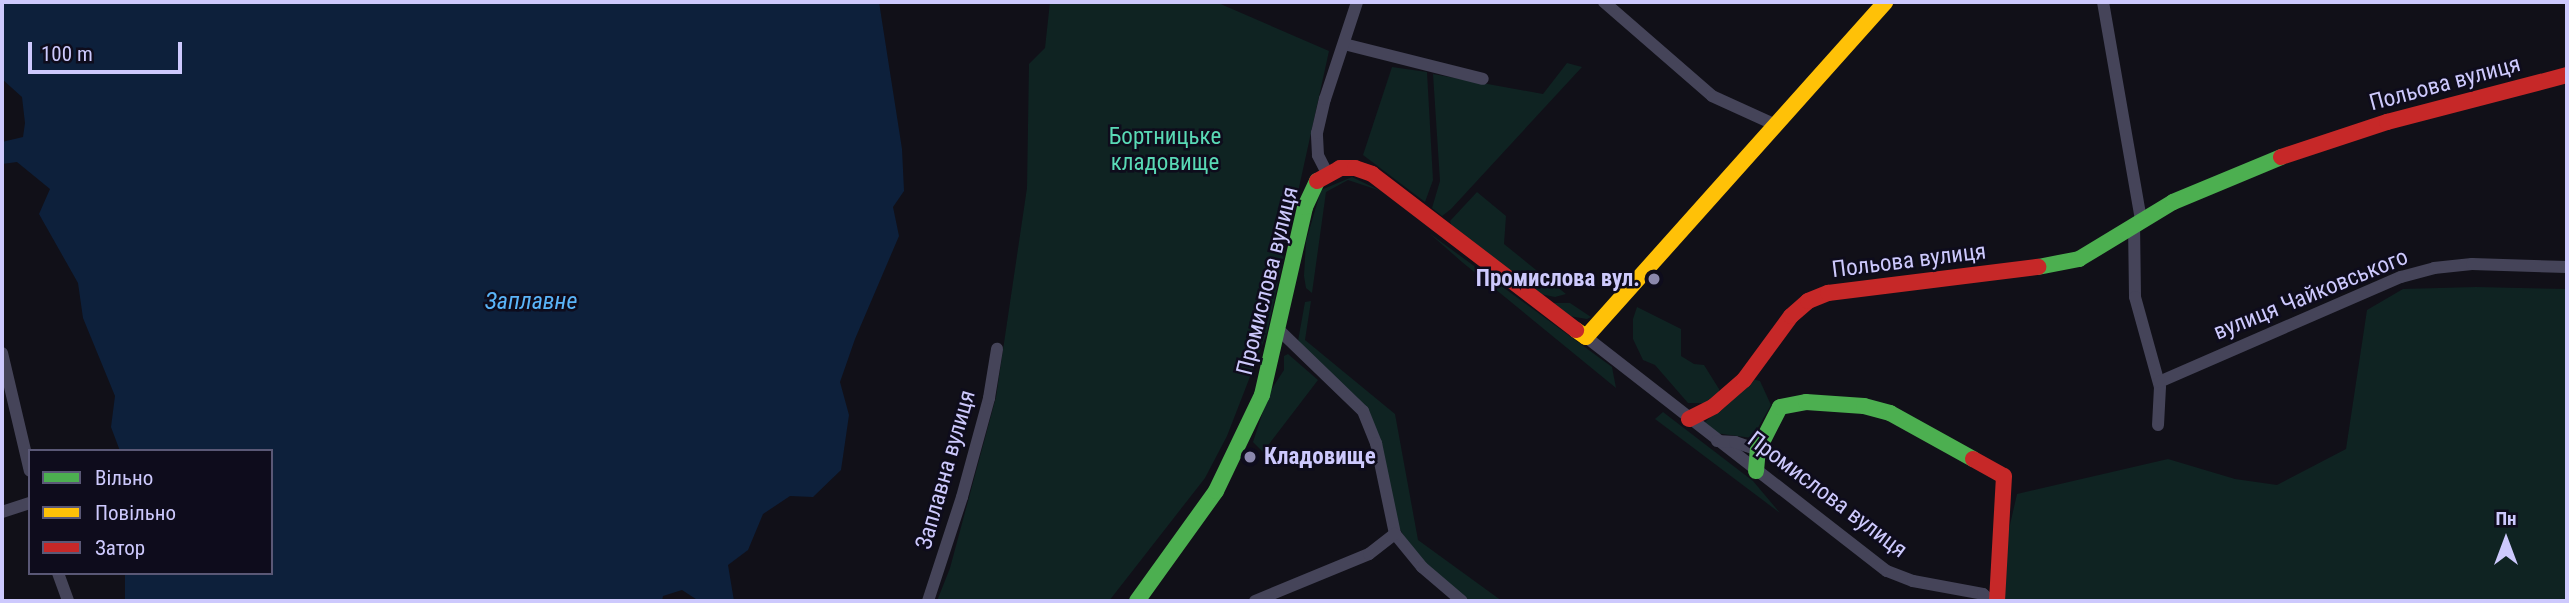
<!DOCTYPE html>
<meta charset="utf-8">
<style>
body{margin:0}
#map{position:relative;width:2569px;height:603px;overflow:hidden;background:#111018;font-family:"Roboto Condensed",sans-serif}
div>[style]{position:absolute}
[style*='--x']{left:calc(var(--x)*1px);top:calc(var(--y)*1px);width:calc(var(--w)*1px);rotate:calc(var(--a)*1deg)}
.green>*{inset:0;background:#0f2322}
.water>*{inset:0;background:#0d203b}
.street>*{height:12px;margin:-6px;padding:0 6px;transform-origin:6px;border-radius:6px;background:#454459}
.fast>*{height:16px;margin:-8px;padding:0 8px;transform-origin:8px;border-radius:8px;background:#4caf50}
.slow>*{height:16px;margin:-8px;padding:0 8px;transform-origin:8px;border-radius:8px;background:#ffc107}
.jam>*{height:16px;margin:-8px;padding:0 8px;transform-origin:8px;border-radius:8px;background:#c62828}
.dots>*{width:19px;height:19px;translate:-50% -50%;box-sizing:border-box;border:4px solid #0e0c1c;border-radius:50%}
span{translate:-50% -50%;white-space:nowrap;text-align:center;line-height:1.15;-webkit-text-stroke:5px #0e0c1c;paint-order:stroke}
.street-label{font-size:23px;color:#cdc9fd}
.park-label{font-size:23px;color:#59d9b5}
.poi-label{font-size:23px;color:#cdc9fd;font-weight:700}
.right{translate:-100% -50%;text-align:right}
.left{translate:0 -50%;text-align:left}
.water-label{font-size:24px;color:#5ab5f9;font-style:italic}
.frame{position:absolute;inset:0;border:4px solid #cdc9fd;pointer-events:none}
.legend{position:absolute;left:28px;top:449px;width:245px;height:126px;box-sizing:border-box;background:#0e0c1c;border:2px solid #5a5876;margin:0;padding:9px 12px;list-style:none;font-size:21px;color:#cdc9fd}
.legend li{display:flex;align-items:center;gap:14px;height:35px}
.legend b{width:35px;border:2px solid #5a5876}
.north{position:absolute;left:2471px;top:505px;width:70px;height:70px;-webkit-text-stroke:5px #0e0c1c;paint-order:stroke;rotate:0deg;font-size:19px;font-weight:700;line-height:28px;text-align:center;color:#cdc9fd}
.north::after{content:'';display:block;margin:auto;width:24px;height:32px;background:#cdc9fd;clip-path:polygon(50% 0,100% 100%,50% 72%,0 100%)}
.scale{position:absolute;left:28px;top:42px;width:154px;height:32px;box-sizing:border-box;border:4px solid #cdc9fd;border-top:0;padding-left:9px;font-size:21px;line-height:24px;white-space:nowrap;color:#cdc9fd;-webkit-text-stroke:5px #0e0c1c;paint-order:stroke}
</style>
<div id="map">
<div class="green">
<i style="clip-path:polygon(1050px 2px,1216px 2px,1329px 51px,1267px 333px,1227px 436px,1205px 478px,1109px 601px,937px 601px,950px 568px,996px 397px,1027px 188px,1029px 64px,1045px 48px)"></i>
<i style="clip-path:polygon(1567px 63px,1582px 67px,1451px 209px,1442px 216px,1432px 208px,1440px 181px,1433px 74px,1543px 94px)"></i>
<i style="clip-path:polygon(1392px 67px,1427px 72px,1433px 180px,1425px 202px,1363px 155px)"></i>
<i style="clip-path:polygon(1352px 177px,1381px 191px,1348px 180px,1326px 192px,1312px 293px,1306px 288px,1304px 276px,1306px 241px,1321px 190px)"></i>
<i style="clip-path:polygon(1477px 192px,1506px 216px,1504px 244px,1566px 294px,1555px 297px,1535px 293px,1453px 230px,1450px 221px)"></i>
<i style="clip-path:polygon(1429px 233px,1612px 367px,1616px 388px,1462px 262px)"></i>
<i style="clip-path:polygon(2476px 287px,2567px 289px,2567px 601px,2002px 601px,2004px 551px,2017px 494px,2168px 459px,2235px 479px,2277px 485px,2346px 449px,2367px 310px,2403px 289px)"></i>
<i style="clip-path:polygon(1311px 301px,1305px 340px,1395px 414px,1418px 540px,1502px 601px,1464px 599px,1428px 567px,1410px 546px,1395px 521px,1365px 410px,1298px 341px,1305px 302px)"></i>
<i style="clip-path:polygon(1544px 303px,1570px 303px,1591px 317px,1587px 319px,1569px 316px)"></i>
<i style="clip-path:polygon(1637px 307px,1681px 329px,1681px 356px,1694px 364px,1704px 365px,1719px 389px,1720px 395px,1710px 403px,1688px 403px,1655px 365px,1643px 360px,1633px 339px,1633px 319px)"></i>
<i style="clip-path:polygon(1288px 354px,1318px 380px,1263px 452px,1253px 442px,1269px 393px,1284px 370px,1284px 356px)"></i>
<i style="clip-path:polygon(1752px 379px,1760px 381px,1771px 405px,1752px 438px,1715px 433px,1703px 424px)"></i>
<i style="clip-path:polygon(1663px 412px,1753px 481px,1780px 513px,1655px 419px)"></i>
</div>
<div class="water">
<i style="clip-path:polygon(2px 2px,879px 2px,902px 149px,904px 191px,893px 207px,899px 236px,855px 339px,840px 382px,849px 415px,841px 470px,813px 497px,790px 496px,763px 514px,748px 550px,728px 565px,734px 601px,699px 601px,682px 590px,663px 596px,662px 601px,125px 601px,125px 573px,271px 573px,271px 451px,120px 451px,111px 427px,115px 396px,83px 318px,78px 283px,39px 214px,50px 189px,17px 162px,2px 164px,2px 142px,23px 137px,25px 123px,22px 97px,2px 79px)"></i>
</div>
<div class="street">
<i style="--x:1604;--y:2;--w:143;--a:41"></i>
<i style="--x:1712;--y:96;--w:70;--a:24.4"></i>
<i style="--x:2103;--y:2;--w:220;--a:80.1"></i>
<i style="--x:1344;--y:44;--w:143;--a:14.1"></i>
<i style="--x:1327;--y:173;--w:20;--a:-117"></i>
<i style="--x:1318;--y:155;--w:22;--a:-93"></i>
<i style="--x:1317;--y:133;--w:35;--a:-77"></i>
<i style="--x:1325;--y:99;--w:102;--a:-71.7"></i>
<i style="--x:2134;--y:224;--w:73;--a:89.2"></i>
<i style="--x:2135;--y:297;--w:93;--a:74.5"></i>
<i style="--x:2160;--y:387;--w:38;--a:93"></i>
<i style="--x:1279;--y:330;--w:117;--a:44"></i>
<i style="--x:1363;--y:411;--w:35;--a:68"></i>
<i style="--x:1376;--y:443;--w:93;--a:78.2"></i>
<i style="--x:1395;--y:534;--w:43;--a:50.7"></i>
<i style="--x:1422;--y:567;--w:52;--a:40.4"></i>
<i style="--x:1586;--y:337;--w:381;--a:37.9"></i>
<i style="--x:1887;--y:571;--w:28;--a:21"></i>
<i style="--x:1913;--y:581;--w:71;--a:10.5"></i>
<i style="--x:1983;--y:594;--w:11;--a:41"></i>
<i style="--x:2;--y:353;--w:121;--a:76.7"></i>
<i style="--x:2159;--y:382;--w:264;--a:-23.5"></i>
<i style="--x:2401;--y:277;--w:34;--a:-15"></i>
<i style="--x:2434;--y:268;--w:38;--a:-6"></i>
<i style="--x:2472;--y:264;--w:95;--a:1.8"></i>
<i style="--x:1717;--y:441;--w:18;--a:3"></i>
<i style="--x:1735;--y:442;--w:24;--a:19"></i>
<i style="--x:2;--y:512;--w:29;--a:-18"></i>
<i style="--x:58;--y:573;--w:30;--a:70"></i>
<i style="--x:928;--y:601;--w:109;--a:-71.9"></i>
<i style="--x:962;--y:497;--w:103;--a:-74.7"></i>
<i style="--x:989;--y:398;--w:50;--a:-80.7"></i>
<i style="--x:1255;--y:601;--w:123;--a:-22.4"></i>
<i style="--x:1369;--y:554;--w:33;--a:-38"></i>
</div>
<div class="fast">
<i style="--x:2038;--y:267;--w:42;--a:-11"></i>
<i style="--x:2079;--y:259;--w:110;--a:-31.2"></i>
<i style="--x:2173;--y:202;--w:117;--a:-22.6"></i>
<i style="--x:1756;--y:471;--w:21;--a:-85"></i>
<i style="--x:1758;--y:450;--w:48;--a:-62.9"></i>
<i style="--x:1780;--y:407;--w:26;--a:-11"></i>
<i style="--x:1806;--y:402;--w:58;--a:3.9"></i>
<i style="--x:1864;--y:406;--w:27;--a:15"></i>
<i style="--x:1890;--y:413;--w:95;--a:29"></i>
<i style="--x:1137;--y:601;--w:135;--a:-54.3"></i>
<i style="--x:1216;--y:491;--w:106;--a:-64.4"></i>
<i style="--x:1262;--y:395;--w:193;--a:-77.1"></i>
<i style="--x:1305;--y:207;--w:29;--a:-65"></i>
</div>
<div class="slow">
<i style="--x:1576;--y:330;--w:12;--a:35"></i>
<i style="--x:1586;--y:337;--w:449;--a:-48.2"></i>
</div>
<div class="jam">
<i style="--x:2281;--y:157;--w:112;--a:-18.3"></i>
<i style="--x:2387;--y:122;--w:186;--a:-14.6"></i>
<i style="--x:1317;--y:181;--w:26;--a:-29"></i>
<i style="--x:1340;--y:168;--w:15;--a:0"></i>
<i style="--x:1355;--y:168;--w:18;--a:19"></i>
<i style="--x:1372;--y:174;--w:257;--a:37.4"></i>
<i style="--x:1689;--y:419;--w:28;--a:-27"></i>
<i style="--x:1714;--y:406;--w:40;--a:-41"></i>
<i style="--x:1744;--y:380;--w:79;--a:-53.7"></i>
<i style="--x:1791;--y:316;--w:23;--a:-41"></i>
<i style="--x:1808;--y:301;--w:22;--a:-22"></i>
<i style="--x:1828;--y:293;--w:212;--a:-7.1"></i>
<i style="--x:1973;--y:459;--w:35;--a:29"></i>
<i style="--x:2004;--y:476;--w:125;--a:93.2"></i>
</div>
<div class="dots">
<i style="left:1654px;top:279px;background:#8b88ad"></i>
<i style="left:1250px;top:457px;background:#8b88ad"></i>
</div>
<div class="street-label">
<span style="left:2445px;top:84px;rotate:-15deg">Польова вулиця</span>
<span style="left:1909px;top:261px;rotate:-7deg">Польова вулиця</span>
<span style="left:1268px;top:281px;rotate:-76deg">Промислова вулиця</span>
<span style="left:2311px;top:295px;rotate:-22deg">вулиця Чайковського</span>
<span style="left:946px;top:470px;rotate:-74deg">Заплавна вулиця</span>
<span style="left:1827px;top:495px;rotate:37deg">Промислова вулиця</span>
</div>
<div class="park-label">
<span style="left:1165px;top:150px">Бортницьке<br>кладовище</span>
</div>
<div class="poi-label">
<span class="right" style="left:1640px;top:279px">Промислова вул.</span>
<span class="left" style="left:1264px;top:457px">Кладовище</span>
</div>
<div class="water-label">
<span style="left:531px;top:302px">Заплавне</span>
</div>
<div class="frame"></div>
<ul class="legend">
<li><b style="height:9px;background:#4caf50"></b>Вільно</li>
<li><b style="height:9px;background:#ffc107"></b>Повільно</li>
<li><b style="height:9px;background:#c62828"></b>Затор</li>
</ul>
<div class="north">Пн</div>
<div class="scale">100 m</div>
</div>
